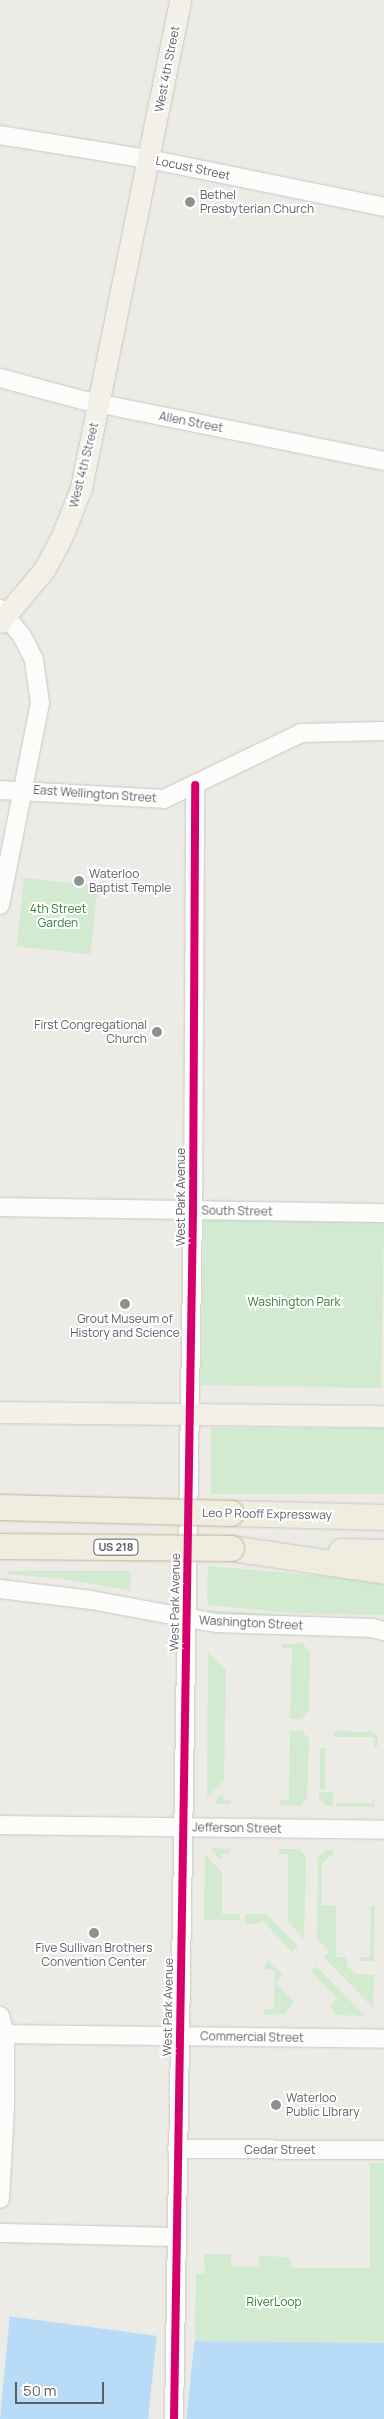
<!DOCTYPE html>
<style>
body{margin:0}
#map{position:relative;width:384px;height:2419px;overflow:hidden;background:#ecebe5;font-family:Manrope,sans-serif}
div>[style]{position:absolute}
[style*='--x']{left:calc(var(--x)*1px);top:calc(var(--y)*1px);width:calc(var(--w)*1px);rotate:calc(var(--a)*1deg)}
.green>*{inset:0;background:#d2ead0;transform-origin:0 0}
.water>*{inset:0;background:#b8dbf7}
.pier>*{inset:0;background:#ecebe5;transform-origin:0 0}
.roads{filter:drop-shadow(0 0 1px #c8c9c8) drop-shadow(0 0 1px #c8c9c8)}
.minor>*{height:18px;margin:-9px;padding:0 9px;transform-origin:9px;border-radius:9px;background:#fcfcfb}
.major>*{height:21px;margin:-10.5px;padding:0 10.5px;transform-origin:10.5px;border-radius:10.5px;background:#f3f1e7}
.highway>*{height:25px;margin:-12.5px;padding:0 12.5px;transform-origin:12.5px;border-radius:12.5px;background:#efece0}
.bridges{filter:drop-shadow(0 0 1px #c4b692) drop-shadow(0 0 1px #c4b692)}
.highway-bridge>*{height:25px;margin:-12.5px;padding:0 12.5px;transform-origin:12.5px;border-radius:12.5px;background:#efece0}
.cycleway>*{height:8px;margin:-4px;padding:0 4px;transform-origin:4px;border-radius:4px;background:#d6006c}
.dots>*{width:14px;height:14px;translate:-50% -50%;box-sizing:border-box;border:2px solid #fff;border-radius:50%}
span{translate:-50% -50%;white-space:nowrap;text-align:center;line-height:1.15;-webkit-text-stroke:4px #fff;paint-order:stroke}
.shield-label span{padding:1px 4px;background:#fff;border:1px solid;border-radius:4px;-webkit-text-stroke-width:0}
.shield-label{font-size:11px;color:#5b5f65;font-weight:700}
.street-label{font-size:12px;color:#5b5f65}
.poi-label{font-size:12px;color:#5b5f65}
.left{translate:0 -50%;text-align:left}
.right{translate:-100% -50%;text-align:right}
.park-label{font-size:12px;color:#2d8233}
.scale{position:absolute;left:15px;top:2382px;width:89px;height:22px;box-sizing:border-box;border:2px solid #5b5f65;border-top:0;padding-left:6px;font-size:15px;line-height:18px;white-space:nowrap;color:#5b5f65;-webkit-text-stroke:4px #fff;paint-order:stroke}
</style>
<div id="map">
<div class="green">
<i style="left:24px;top:878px;width:74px;height:69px;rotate:6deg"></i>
<i style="left:204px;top:1217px;width:180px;height:168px;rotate:1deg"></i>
<i style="left:211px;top:1428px;width:173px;height:66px"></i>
<i style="clip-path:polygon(208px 1566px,384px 1581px,384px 1615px,289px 1613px,210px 1605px,207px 1602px)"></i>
<i style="clip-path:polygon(7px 1571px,130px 1571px,131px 1591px,66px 1579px,7px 1574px)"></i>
<i style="clip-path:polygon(207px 1610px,384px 1621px,384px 1622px,269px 1619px,211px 1614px)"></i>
<i style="clip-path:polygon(302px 1643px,310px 1652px,309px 1711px,301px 1719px,290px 1719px,292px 1649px,282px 1648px,282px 1644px)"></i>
<i style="clip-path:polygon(208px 1652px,226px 1670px,224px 1781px,207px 1797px)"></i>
<i style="clip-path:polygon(290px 1730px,302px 1731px,309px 1739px,307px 1799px,300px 1806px,280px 1805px,280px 1800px,289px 1800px)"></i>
<i style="clip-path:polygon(334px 1731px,372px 1732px,378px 1737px,377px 1747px,374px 1747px,374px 1737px,334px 1737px)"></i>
<i style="left:320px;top:1748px;width:5px;height:41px"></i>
<i style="clip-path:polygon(319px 1792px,333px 1792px,333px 1806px,327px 1806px,319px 1798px)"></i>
<i style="clip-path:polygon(220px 1795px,223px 1795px,224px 1800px,231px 1800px,231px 1804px,214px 1804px)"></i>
<i style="clip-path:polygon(373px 1795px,375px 1807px,336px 1806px,336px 1803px,373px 1803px)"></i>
<i style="clip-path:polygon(213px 1848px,230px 1849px,230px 1853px,222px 1854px,222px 1859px,219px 1859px,211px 1850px)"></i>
<i style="clip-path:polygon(279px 1849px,299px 1849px,306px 1857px,304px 1939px,288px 1922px,288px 1854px,279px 1854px)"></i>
<i style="clip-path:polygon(327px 1850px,333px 1850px,333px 1854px,322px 1863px,322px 1905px,336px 1906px,336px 1957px,346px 1957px,348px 1967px,356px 1974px,374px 1975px,373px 2008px,324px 1957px,329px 1952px,317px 1939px,318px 1858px)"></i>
<i style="clip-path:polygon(205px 1855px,222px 1872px,222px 1914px,240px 1914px,240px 1920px,204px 1920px)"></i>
<i style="clip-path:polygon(371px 1906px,375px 1906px,374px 1961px,360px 1961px,360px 1957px,370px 1957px)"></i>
<i style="clip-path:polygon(245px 1914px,266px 1914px,298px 1946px,292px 1952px,262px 1920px,257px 1924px,245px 1924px)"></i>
<i style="clip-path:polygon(267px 1960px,283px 1975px,275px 1982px,294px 2002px,285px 2014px,264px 2015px,264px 2010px,274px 2009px,275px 1970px,264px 1969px)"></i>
<i style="clip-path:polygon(316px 1966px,365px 2016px,335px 2015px,330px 2006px,337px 1998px,311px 1971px)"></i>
<i style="clip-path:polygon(370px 2163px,384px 2163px,384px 2343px,195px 2341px,196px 2274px,205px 2273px,204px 2254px,231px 2254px,231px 2266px,259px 2267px,259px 2256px,289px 2257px,292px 2268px,370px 2268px)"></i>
</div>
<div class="water">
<i style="clip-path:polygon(0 2315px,195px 2341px,384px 2343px,384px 2419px,0 2419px)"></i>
</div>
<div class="pier">
<i style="clip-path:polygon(0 2312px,10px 2313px,0 2419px)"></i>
<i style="left:157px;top:2334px;width:38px;height:85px;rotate:6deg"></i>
</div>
<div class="roads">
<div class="minor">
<i style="--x:0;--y:135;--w:151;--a:9.2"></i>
<i style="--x:149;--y:159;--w:240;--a:11.5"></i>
<i style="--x:0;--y:378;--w:85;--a:15"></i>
<i style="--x:82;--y:400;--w:308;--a:11.4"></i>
<i style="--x:0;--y:609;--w:35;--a:51"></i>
<i style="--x:22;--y:636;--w:27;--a:63"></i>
<i style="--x:34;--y:660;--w:43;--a:82.1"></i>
<i style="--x:40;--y:703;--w:206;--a:101.2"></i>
<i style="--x:0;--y:790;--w:164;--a:3.1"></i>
<i style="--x:164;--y:799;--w:152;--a:-25.7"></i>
<i style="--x:301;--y:733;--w:83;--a:-1.4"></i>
<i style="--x:0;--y:1207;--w:384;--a:0.9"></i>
<i style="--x:0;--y:1589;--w:92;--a:6.9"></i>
<i style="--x:91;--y:1600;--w:126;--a:10.5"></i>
<i style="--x:215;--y:1623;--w:157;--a:1.8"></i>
<i style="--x:372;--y:1628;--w:12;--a:14"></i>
<i style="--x:0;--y:1825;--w:384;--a:0.7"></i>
<i style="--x:0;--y:2016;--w:19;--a:74"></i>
<i style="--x:5;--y:2034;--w:73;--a:90"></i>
<i style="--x:5;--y:2107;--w:92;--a:93.1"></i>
<i style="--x:0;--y:2034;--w:384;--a:0.7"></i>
<i style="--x:177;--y:2149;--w:207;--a:0.3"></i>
<i style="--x:0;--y:2233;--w:175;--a:1.3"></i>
<i style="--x:174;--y:2419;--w:1208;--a:-89.1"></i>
<i style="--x:193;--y:1211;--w:426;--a:-89.7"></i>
</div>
<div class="major">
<i style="--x:0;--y:622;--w:68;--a:-49.8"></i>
<i style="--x:44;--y:570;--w:38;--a:-62"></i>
<i style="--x:62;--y:536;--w:52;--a:-68.4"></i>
<i style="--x:81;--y:488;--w:498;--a:-78.5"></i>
<i style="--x:0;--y:1412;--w:384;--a:0.6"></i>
</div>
<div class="highway">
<i style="--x:231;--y:1513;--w:153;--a:1.5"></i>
<i style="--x:231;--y:1548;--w:155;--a:8.5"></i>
<i style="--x:341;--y:1551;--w:43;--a:1.3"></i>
</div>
</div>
<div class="bridges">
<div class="highway-bridge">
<i style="--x:0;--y:1507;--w:231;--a:1.5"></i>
<i style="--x:0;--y:1546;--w:231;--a:0.5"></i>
</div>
</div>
<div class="cycleway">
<i style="--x:174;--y:2419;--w:1208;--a:-89.1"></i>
<i style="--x:193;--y:1211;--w:426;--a:-89.7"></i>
</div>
<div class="dots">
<i style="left:190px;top:202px;background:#8e9092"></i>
<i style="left:79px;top:881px;background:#8e9092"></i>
<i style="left:157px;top:1032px;background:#8e9092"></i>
<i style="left:125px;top:1304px;background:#8e9092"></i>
<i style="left:94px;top:1933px;background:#8e9092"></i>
<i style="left:276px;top:2105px;background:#8e9092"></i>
</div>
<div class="shield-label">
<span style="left:116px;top:1547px">US 218</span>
</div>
<div class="street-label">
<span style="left:167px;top:69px;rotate:-79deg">West 4th Street</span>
<span style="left:193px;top:168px;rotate:12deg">Locust Street</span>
<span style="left:191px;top:422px;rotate:11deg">Allen Street</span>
<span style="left:84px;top:465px;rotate:-76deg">West 4th Street</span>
<span style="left:95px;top:794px;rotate:4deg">East Wellington Street</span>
<span style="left:181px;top:1197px;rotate:-90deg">West Park Avenue</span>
<span style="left:237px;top:1211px;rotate:1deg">South Street</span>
<span style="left:267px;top:1514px;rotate:1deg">Leo P Rooff Expressway</span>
<span style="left:175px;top:1602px;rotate:-89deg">West Park Avenue</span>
<span style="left:251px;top:1623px;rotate:3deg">Washington Street</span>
<span style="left:237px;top:1828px;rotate:1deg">Jefferson Street</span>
<span style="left:168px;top:2007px;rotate:-89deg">West Park Avenue</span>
<span style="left:252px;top:2037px;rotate:1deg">Commercial Street</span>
<span style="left:280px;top:2150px">Cedar Street</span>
</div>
<div class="poi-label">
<span class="left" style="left:200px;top:202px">Bethel<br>Presbyterian Church</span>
<span class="left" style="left:89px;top:881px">Waterloo<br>Baptist Temple</span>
<span class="right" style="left:147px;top:1032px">First Congregational<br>Church</span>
<span style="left:125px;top:1326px">Grout Museum of<br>History and Science</span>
<span style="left:94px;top:1955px">Five Sullivan Brothers<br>Convention Center</span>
<span class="left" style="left:286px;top:2105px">Waterloo<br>Public LIbrary</span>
</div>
<div class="park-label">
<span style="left:58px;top:916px">4th Street<br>Garden</span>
<span style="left:294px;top:1302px">Washington Park</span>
<span style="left:274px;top:2302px">RiverLoop</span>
</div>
<div class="scale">50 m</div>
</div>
